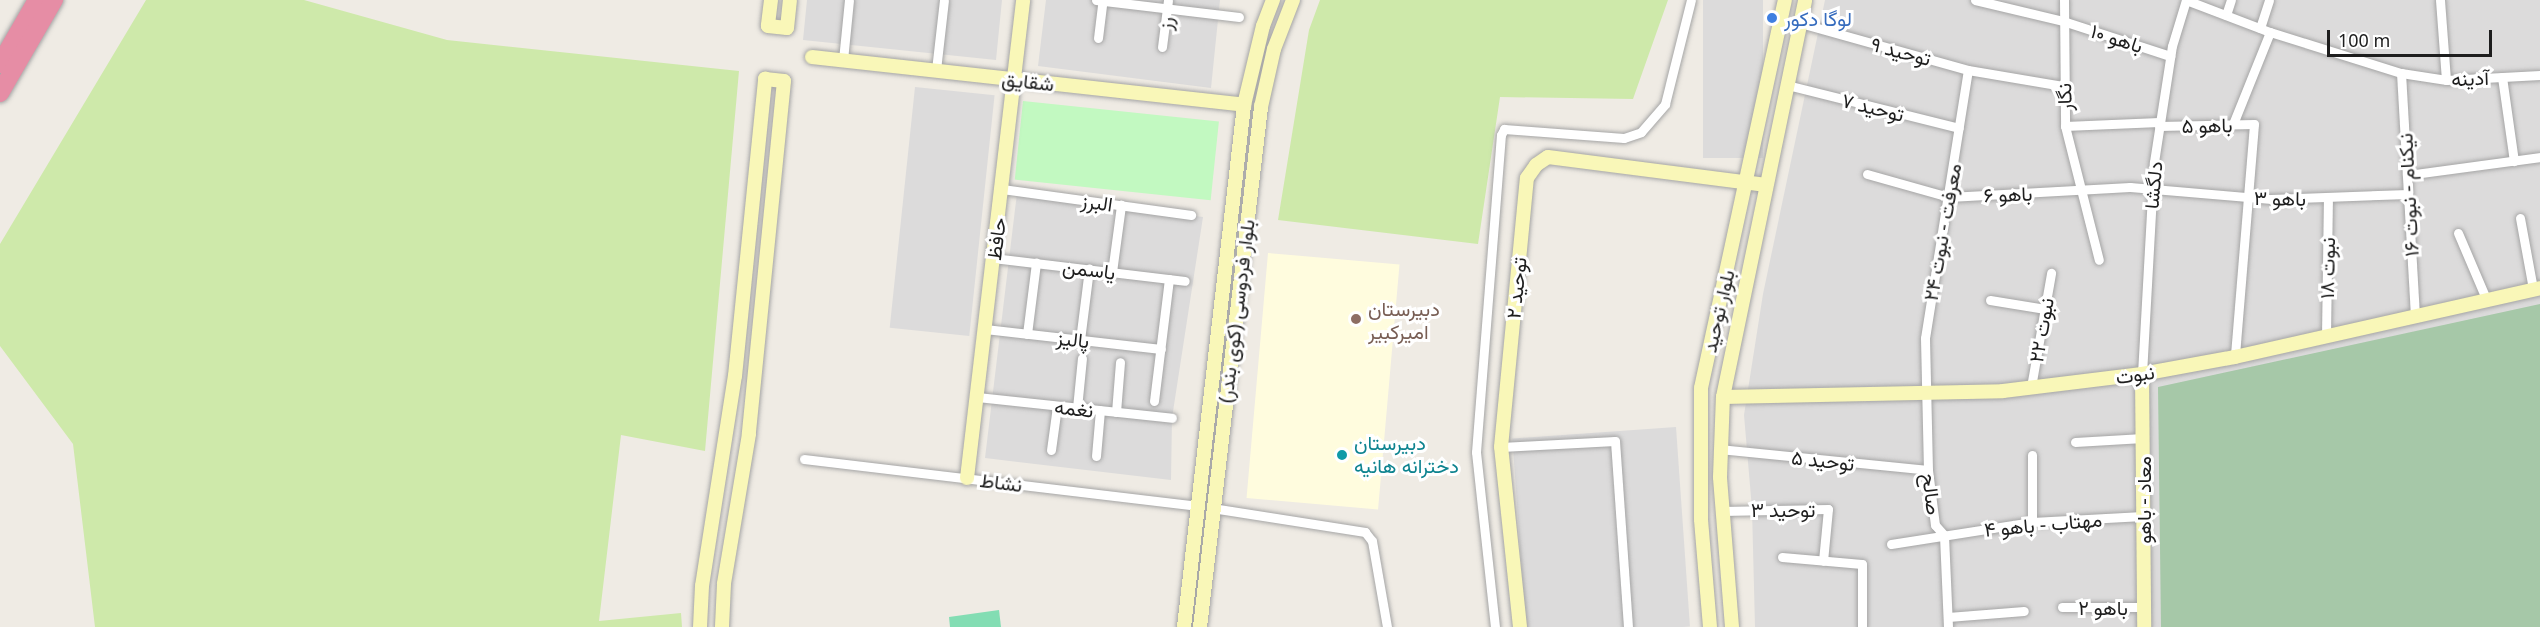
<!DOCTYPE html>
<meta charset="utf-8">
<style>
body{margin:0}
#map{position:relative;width:2540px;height:627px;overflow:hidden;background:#efebe4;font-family:"Noto Sans",Vazirmatn,sans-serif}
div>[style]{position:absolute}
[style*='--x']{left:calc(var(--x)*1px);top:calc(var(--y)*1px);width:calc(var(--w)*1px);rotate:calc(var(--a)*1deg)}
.residential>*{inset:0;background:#dcdbdb;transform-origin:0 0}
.education>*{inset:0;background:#fffcde;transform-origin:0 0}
.grass>*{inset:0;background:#cee9aa}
.cemetery>*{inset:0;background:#a6c8a8}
.park>*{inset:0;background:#c2f9c1;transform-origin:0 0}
.pitch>*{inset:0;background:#83ddb3}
.roads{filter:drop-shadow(0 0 2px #a5a5a5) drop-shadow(0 0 2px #a5a5a5)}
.street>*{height:9px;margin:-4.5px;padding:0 4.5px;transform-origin:4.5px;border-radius:4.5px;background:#fff}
.secondary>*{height:14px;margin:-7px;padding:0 7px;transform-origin:7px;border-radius:7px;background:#f9f7b8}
.highway>*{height:18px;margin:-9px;padding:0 9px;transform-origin:9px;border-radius:9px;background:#e68da5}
.dots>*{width:16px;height:16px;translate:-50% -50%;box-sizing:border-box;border:3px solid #fff;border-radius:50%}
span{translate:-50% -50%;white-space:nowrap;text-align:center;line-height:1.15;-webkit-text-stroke:6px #fff;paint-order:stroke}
.shop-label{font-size:20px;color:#366cbe}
.left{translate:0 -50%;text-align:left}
.street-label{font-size:20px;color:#1e1e1e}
.education-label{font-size:20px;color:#785e54}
.culture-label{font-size:20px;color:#0d838f}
.scale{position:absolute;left:2327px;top:30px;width:165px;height:27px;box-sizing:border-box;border:3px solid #1e1e1e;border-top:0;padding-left:8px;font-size:18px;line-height:21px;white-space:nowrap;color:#1e1e1e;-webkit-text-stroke:4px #fff;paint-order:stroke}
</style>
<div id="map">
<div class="residential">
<i style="clip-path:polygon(807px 0,1002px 0,996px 60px,803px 40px)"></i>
<i style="clip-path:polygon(1046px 0,1220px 0,1211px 88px,1038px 66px)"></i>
<i style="left:1703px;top:0;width:60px;height:158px"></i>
<i style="clip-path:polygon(1825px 0,2540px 0,2540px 627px,1755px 627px,1752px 509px,1744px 415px,1763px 294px)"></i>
<i style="left:915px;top:87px;width:80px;height:242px;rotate:6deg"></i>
<i style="clip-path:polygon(1017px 193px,1203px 217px,1172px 418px,1171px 480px,985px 458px)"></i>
<i style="left:1676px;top:427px;width:200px;height:164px;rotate:86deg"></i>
</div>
<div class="education">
<i style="left:1268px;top:253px;width:132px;height:246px;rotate:5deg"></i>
</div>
<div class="grass">
<i style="clip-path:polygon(146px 0,304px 0,447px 40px,739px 71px,705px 451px,621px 435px,599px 621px,681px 613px,682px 627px,95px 627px,73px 444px,0 346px,0 244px)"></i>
<i style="clip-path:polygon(1320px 0,1668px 0,1633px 99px,1500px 97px,1478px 244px,1278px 220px,1309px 30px)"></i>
</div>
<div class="cemetery">
<i style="clip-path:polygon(2540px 304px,2540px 627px,2161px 627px,2158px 387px)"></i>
</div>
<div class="park">
<i style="left:1023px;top:101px;width:197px;height:79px;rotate:6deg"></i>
</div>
<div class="pitch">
<i style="clip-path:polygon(999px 610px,1001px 627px,950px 627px,949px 617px)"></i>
</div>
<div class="roads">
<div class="street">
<i style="--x:1096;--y:0;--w:144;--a:6.8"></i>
<i style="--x:1975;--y:0;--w:90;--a:13.4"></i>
<i style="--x:2063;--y:21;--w:113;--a:18.1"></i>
<i style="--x:2064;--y:0;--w:126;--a:89.5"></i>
<i style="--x:2065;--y:126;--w:138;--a:75.8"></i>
<i style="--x:2186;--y:0;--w:90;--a:20.9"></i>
<i style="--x:2270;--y:32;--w:137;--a:17.4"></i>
<i style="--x:2401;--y:73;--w:46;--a:8.8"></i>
<i style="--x:2446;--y:80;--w:94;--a:-3"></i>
<i style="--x:2440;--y:0;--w:80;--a:85.7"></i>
<i style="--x:2226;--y:15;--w:16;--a:-72"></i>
<i style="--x:1800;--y:23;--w:174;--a:15.6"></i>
<i style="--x:1968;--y:70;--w:96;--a:9.6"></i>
<i style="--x:2260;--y:28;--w:29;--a:-72"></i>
<i style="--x:1098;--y:38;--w:38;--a:-83"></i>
<i style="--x:1162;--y:47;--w:47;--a:-82.7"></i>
<i style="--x:843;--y:60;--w:60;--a:-84.3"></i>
<i style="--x:936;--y:70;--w:70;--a:-83.5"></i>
<i style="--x:2401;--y:73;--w:245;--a:86.7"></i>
<i style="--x:2502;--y:77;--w:85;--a:81.9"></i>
<i style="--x:1787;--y:85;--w:177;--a:14"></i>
<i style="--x:2233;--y:124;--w:99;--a:-68.1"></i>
<i style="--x:2065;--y:126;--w:94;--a:-2.4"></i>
<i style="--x:2159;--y:126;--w:95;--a:-1.2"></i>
<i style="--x:2254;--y:124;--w:234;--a:94.7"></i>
<i style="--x:1867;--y:174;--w:85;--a:15.7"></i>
<i style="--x:1949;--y:197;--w:181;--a:-3.2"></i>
<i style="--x:2130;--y:187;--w:142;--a:4.9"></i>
<i style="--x:2271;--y:199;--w:137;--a:-2.1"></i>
<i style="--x:2407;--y:175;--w:134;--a:-7.7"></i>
<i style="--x:1002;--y:189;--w:191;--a:7.8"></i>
<i style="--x:2520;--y:218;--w:72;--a:79.6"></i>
<i style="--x:2458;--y:233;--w:74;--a:66.9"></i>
<i style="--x:993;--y:258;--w:193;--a:6.8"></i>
<i style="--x:1112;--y:272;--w:68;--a:-82.3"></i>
<i style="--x:1990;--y:300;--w:56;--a:9.3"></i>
<i style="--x:985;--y:329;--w:177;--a:6.5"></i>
<i style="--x:1027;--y:334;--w:72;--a:-82.8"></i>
<i style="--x:2326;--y:337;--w:139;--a:-89.2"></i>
<i style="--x:1080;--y:340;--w:72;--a:-82.8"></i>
<i style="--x:2142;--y:374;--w:212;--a:-86.8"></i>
<i style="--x:2154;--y:162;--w:117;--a:-81.2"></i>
<i style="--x:2172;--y:46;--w:48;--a:-73.1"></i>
<i style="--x:2031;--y:387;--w:116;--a:-80"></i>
<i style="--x:977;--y:397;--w:196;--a:6.1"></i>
<i style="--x:1154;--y:401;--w:123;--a:-83"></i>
<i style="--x:1077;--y:408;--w:50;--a:-84.3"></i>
<i style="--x:1116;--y:412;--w:50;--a:-85.4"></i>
<i style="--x:2075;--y:442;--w:68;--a:-3.4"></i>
<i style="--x:1501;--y:447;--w:114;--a:-3"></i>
<i style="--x:1615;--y:441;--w:186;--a:86"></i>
<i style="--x:1719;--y:449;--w:210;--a:5.7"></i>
<i style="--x:1051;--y:450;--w:44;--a:-82.2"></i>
<i style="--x:2032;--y:455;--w:67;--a:90"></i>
<i style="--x:1096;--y:456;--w:46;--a:-85"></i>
<i style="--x:804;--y:459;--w:397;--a:6.8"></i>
<i style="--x:1212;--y:508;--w:155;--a:8.9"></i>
<i style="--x:1365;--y:532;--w:11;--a:52"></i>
<i style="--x:1372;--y:541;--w:87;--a:80.1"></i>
<i style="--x:1721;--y:511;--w:107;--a:-1.1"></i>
<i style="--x:1828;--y:509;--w:52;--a:95.5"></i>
<i style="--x:1891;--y:544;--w:143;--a:-8.9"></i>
<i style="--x:2032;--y:522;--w:111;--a:-3.1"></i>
<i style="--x:1782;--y:557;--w:80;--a:5"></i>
<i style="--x:1862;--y:564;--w:63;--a:90"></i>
<i style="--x:2062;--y:607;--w:82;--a:0"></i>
<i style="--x:1948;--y:617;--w:76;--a:-4.5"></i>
<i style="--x:1495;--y:627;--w:176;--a:-96.2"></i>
<i style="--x:1476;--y:452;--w:318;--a:-85.5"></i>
<i style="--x:1501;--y:135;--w:7;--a:-63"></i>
<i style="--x:1504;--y:129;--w:120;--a:4.3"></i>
<i style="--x:1624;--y:138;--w:18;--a:-19"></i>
<i style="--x:1641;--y:132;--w:37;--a:-49"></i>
<i style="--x:1665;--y:104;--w:107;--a:-76"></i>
<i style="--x:1948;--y:627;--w:92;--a:-92.5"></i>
<i style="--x:1944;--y:535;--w:13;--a:-132"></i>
<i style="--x:1935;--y:525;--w:55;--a:-97.3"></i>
<i style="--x:1928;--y:470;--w:132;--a:-91.3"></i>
<i style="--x:1925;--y:338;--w:271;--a:-80.9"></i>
</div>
<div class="secondary">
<i style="--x:771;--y:0;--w:26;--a:97"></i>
<i style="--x:768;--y:26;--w:19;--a:6"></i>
<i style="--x:787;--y:28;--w:28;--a:-84"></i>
<i style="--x:812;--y:57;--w:435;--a:6.3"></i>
<i style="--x:2142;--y:374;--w:253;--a:89.5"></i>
<i style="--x:1723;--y:397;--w:280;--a:-1.2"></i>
<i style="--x:2003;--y:391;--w:140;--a:-7"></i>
<i style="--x:2142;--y:374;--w:95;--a:-10.4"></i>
<i style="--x:2235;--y:357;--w:313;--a:-12.7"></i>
<i style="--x:967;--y:478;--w:481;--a:-83.3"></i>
<i style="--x:700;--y:627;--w:41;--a:-87.2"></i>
<i style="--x:702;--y:586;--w:213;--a:-81.1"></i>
<i style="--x:735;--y:376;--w:299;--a:-84.2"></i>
<i style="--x:765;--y:79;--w:19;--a:6"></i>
<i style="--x:784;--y:81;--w:355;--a:95.7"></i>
<i style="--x:749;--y:434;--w:152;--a:99.5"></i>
<i style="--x:724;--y:584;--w:43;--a:92.7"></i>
<i style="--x:1184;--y:627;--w:525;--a:-83.44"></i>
<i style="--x:1244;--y:105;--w:81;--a:-76.5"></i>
<i style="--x:1263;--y:26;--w:28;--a:-69"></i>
<i style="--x:1200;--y:627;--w:524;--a:-83.31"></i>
<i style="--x:1261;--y:107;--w:59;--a:-77.4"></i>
<i style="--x:1274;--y:49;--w:53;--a:-68.8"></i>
<i style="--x:1520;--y:627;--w:181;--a:-96"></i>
<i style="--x:1501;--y:447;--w:270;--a:-84.5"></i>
<i style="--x:1527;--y:178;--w:16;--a:-55"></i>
<i style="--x:1536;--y:165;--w:14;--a:-34"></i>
<i style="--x:1548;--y:157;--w:220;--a:7.3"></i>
<i style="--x:1710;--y:627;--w:108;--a:-94.8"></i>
<i style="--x:1701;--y:519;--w:131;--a:-90"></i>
<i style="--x:1701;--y:388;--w:397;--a:-77.8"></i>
<i style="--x:1732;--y:627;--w:150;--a:-94.6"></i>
<i style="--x:1720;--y:477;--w:80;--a:-87.9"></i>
<i style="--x:1723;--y:397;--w:405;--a:-78.3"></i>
</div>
<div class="highway">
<i style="--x:0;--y:64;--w:74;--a:-60"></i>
<i style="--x:0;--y:93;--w:108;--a:-59.9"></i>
</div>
</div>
<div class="dots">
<i style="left:1772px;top:18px;background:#3f7fe0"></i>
<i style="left:1356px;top:319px;background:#8d6e63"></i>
<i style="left:1342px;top:455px;background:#0f9aa8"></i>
</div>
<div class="shop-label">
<span class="left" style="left:1784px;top:18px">لوگا دکور</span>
</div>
<div class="street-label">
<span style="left:1165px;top:23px;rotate:-82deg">رز</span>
<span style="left:2117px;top:38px;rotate:18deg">باهو ۱۰</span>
<span style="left:1901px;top:51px;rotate:15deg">توحید ۹</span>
<span style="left:2470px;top:78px;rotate:-2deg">آدینه</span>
<span style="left:1028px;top:81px;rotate:6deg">شقایق</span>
<span style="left:2064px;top:97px;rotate:-92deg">نگار</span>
<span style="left:1873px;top:107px;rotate:14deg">توحید ۷</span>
<span style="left:2207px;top:125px;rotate:-1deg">باهو ۵</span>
<span style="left:2153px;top:185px;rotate:-85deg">دلگشا</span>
<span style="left:2008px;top:194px;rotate:-2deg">باهو ۶</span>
<span style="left:2408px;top:195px;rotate:-93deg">نیکنام - نبوت ۱۶</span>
<span style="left:2280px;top:198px;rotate:1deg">باهو ۳</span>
<span style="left:1097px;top:202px;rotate:8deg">البرز</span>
<span style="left:1942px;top:232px;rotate:-80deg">معرفت - نبوت ۲۴</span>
<span style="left:996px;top:239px;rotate:-83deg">حافظ</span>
<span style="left:2327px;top:268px;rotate:-89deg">نبوت ۱۸</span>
<span style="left:1089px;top:269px;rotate:7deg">یاسمن</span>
<span style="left:1516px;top:288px;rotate:-84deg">توحید ۲</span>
<span style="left:1236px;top:311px;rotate:-83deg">بلوار فردوسی (کوی بندر)</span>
<span style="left:1718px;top:311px;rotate:-77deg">بلوار توحید</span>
<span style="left:2041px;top:330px;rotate:-80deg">نبوت ۲۲</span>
<span style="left:1073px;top:339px;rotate:6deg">پالیز</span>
<span style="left:2135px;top:374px;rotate:-8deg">نبوت</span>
<span style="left:1074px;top:408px;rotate:6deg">نغمه</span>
<span style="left:1823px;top:460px;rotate:6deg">توحید ۵</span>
<span style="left:1001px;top:482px;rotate:7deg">نشاط</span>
<span style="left:1932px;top:494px;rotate:83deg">صالح</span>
<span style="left:2143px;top:500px;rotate:-90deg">معاد - باهو</span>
<span style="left:1783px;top:509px">توحید ۳</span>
<span style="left:2043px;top:524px;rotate:-5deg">مهتاب - باهو ۴</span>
<span style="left:2103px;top:607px">باهو ۲</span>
</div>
<div class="education-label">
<span class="left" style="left:1368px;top:320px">دبیرستان<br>امیرکبیر</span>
</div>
<div class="culture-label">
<span class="left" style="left:1354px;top:454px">دبیرستان<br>دخترانه هانیه</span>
</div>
<div class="scale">100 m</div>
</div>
